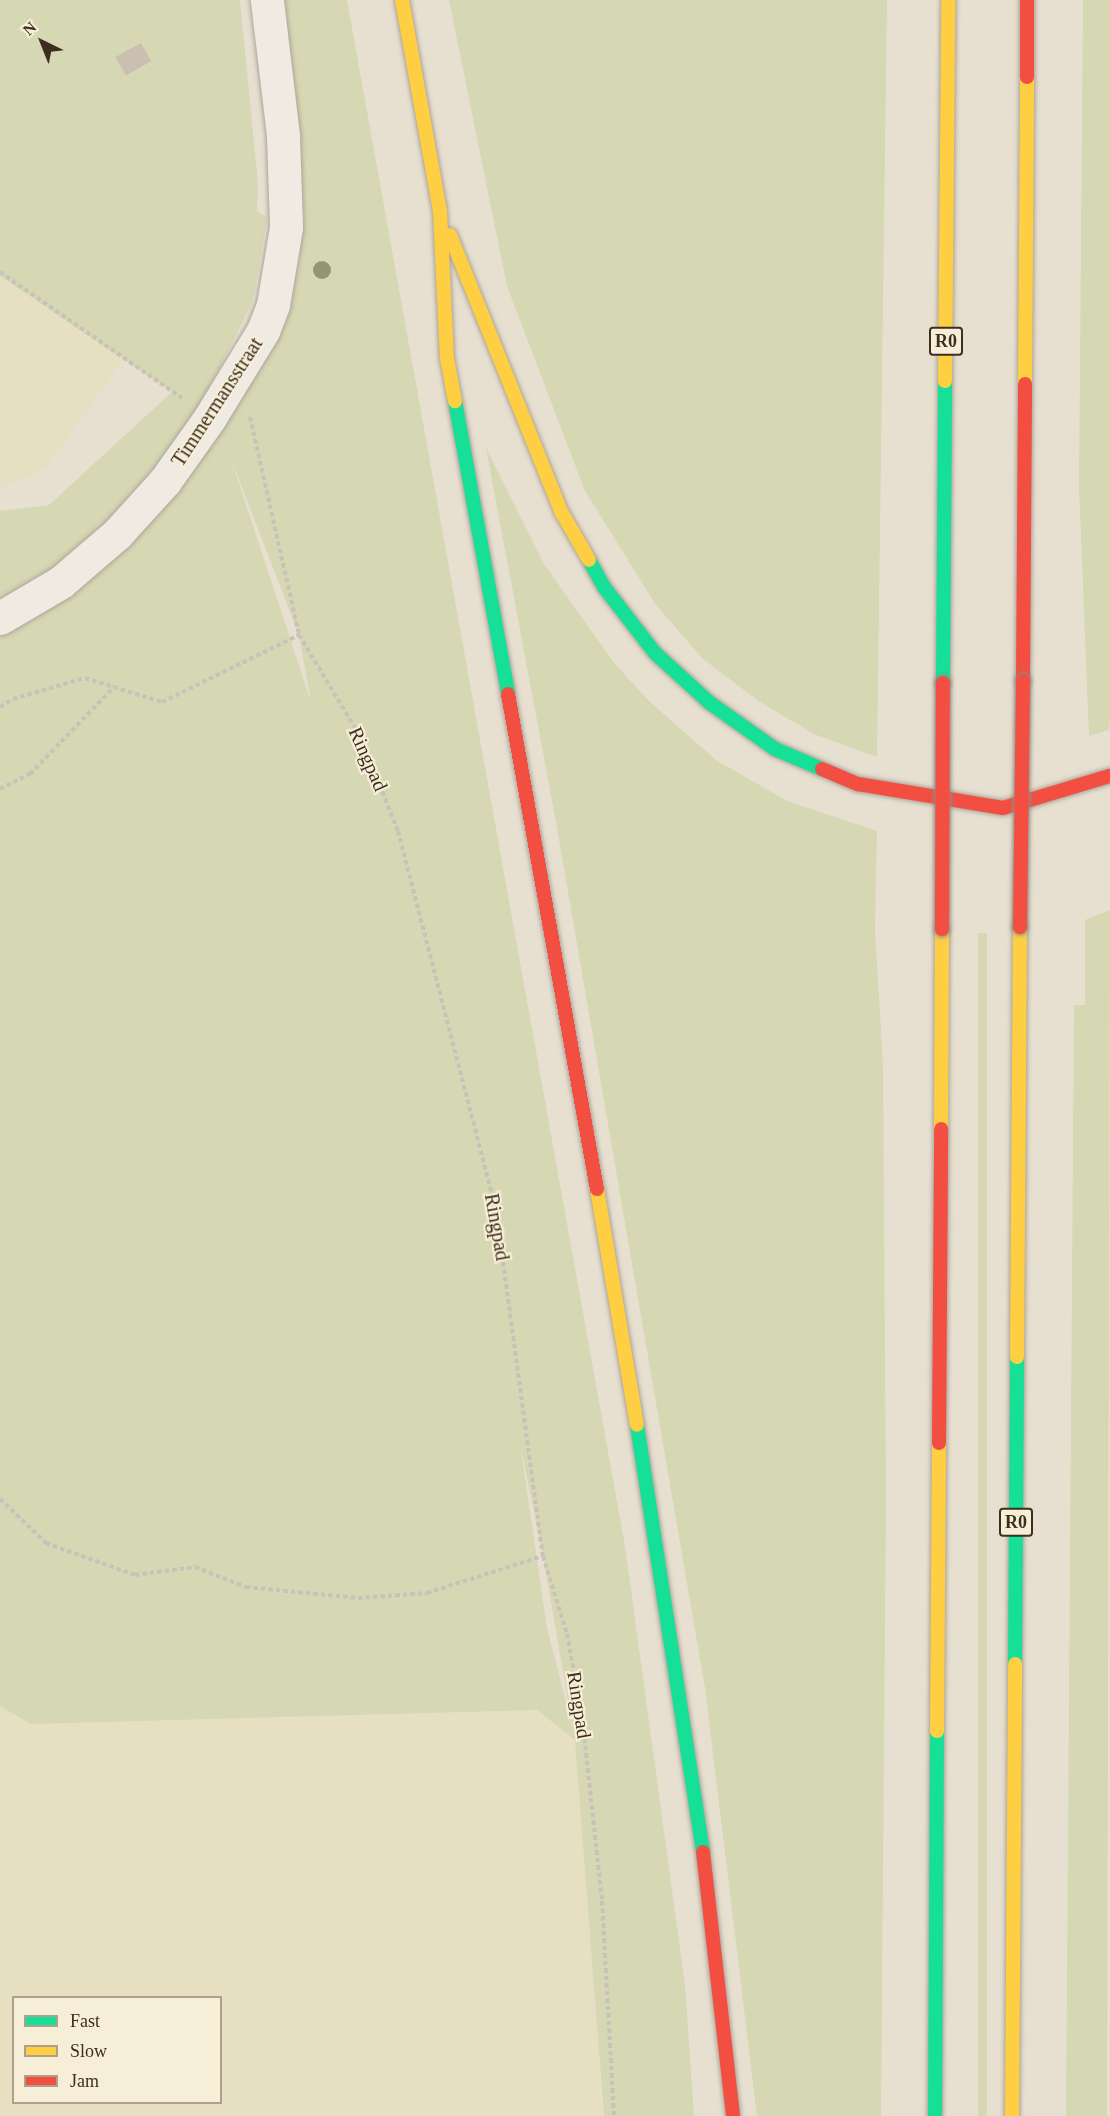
<!DOCTYPE html>
<style>
body{margin:0}
#map{position:relative;width:1110px;height:2116px;overflow:hidden;background:#e7e0d1;font-family:Georgia,serif}
div>[style]{position:absolute}
[style*='--x']{left:calc(var(--x)*1px);top:calc(var(--y)*1px);width:calc(var(--w)*1px);rotate:calc(var(--a)*1deg)}
.farmland>*{inset:0;background:#e6dfc2}
.green>*{inset:0;background:#d6d7b3;transform-origin:0 0}
.building>*{inset:0;background:#cbbfb2;transform-origin:0 0}
.path>*{height:4px;margin-top:-2px;transform-origin:0;background:repeating-linear-gradient(90deg,#c8c2b9 0 4.5px,transparent 0 7.5px)}
.roads{filter:drop-shadow(0 0 2px #ada599) drop-shadow(0 0 2px #ada599)}
.street>*{height:33px;margin:-16.5px;padding:0 16.5px;transform-origin:16.5px;border-radius:16.5px;background:#efebe3}
.fast>*{height:14px;margin:-7px;padding:0 7px;transform-origin:7px;border-radius:7px;background:#16e098}
.slow>*{height:14px;margin:-7px;padding:0 7px;transform-origin:7px;border-radius:7px;background:#ffcf43}
.jam>*{height:14px;margin:-7px;padding:0 7px;transform-origin:7px;border-radius:7px;background:#f24e42}
.bridges{filter:drop-shadow(0 0 2px #928b80) drop-shadow(0 0 2px #928b80)}
.jam-bridge>*{height:14px;margin:-7px;padding:0 7px;transform-origin:7px;border-radius:7px;background:#f24e42}
.trees>*{width:18px;height:18px;margin:-9px;border-radius:50%;background:#929673}
span{translate:-50% -50%;white-space:nowrap;text-align:center;line-height:1.15;-webkit-text-stroke:4.5px #f7eed8;paint-order:stroke}
.shield-label span{padding:2px 4px;background:#f7eed8;border:2px solid;border-radius:4px;-webkit-text-stroke-width:0}
.shield-label{font-size:18px;color:#3d2e20;font-weight:700}
.street-label{font-size:20px;color:#3d2e20}
.legend{position:absolute;left:12px;top:1996px;width:210px;height:108px;box-sizing:border-box;background:#f7eed8;border:2px solid #ada18e;margin:0;padding:8px 10px;list-style:none;font-size:18px;color:#3d2e20}
.legend li{display:flex;align-items:center;gap:12px;height:30px}
.legend b{width:30px;border:2px solid #ada18e}
.north{position:absolute;left:12px;top:12px;width:60px;height:60px;-webkit-text-stroke:4px #f7eed8;paint-order:stroke;rotate:317deg;font-size:16px;font-weight:700;line-height:24px;text-align:center;color:#3d2e20}
.north::after{content:'';display:block;margin:auto;width:21px;height:27px;background:#3d2e20;clip-path:polygon(50% 0,100% 100%,50% 72%,0 100%)}
</style>
<div id="map">
<div class="farmland">
<i style="clip-path:polygon(0 276px,124px 359px,46px 468px,0 488px)"></i>
<i style="clip-path:polygon(evenodd,0 1706px,31px 1724px,537px 1710px,575px 1740px,596px 1980px,602px 2116px,0 2116px,0 1706px,14px 1998px,220px 1998px,220px 2102px,14px 2102px,14px 1998px)"></i>
</div>
<div class="green">
<i style="clip-path:polygon(0 0,240px 0,258px 184px,257px 211px,267px 218px,253px 300px,200px 408px,134px 494px,84px 547px,0 604px,0 511px,49px 505px,172px 392px,0 276px)"></i>
<i style="clip-path:polygon(evenodd,281px 0,347px 0,625px 1546px,685px 1985px,694px 2116px,604px 2116px,575px 1740px,537px 1710px,31px 1724px,0 1706px,0 633px,218px 433px,275px 337px,296px 279px,304px 218px,281px 0,231px 459px,299px 635px,311px 702px,231px 459px,281px 0,520px 1443px,543px 1556px,573px 1729px,547px 1628px,520px 1443px)"></i>
<i style="clip-path:polygon(449px 0,887px 0,877px 757px,814px 734px,760px 702px,703px 659px,656px 605px,585px 491px,507px 286px)"></i>
<i style="clip-path:polygon(1083px 0,1110px 0,1110px 719px,1109px 730px,1089px 736px,1079px 486px)"></i>
<i style="clip-path:polygon(486px 448px,544px 564px,615px 664px,649px 701px,716px 760px,787px 801px,877px 831px,875px 929px,883px 1066px,886px 1501px,881px 2116px,757px 2116px,705px 1688px,556px 822px)"></i>
<i style="clip-path:polygon(1110px 910px,1107px 2116px,1066px 2116px,1074px 1005px,1085px 1005px,1085px 920px)"></i>
<i style="left:978px;top:933px;width:9px;height:1183px"></i>
</div>
<div class="building">
<i style="left:141px;top:43px;width:21px;height:29px;rotate:61deg"></i>
</div>
<div class="path">
<i style="--x:0;--y:272;--w:221;--a:34.7"></i>
<i style="--x:250;--y:417;--w:223;--a:77.3"></i>
<i style="--x:299;--y:635;--w:118;--a:58.9"></i>
<i style="--x:360;--y:736;--w:102;--a:68.2"></i>
<i style="--x:398;--y:831;--w:391;--a:75.5"></i>
<i style="--x:496;--y:1210;--w:349;--a:82.3"></i>
<i style="--x:543;--y:1556;--w:82;--a:72.9"></i>
<i style="--x:567;--y:1634;--w:83;--a:79.6"></i>
<i style="--x:582;--y:1716;--w:186;--a:83.8"></i>
<i style="--x:602;--y:1901;--w:215;--a:86.8"></i>
<i style="--x:0;--y:707;--w:15;--a:-32"></i>
<i style="--x:13;--y:699;--w:75;--a:-16.3"></i>
<i style="--x:85;--y:678;--w:81;--a:17.3"></i>
<i style="--x:162;--y:702;--w:153;--a:-26.1"></i>
<i style="--x:0;--y:789;--w:34;--a:-27"></i>
<i style="--x:30;--y:774;--w:122;--a:-46"></i>
<i style="--x:0;--y:1499;--w:64;--a:43.7"></i>
<i style="--x:46;--y:1543;--w:95;--a:19.8"></i>
<i style="--x:135;--y:1575;--w:61;--a:-7.6"></i>
<i style="--x:195;--y:1567;--w:55;--a:21.4"></i>
<i style="--x:246;--y:1587;--w:113;--a:5.6"></i>
<i style="--x:358;--y:1598;--w:69;--a:-4.1"></i>
<i style="--x:427;--y:1593;--w:122;--a:-17.7"></i>
</div>
<div class="roads">
<div class="street">
<i style="--x:0;--y:618;--w:71;--a:-30.5"></i>
<i style="--x:61;--y:582;--w:74;--a:-40.6"></i>
<i style="--x:117;--y:534;--w:72;--a:-47.8"></i>
<i style="--x:165;--y:481;--w:76;--a:-54.6"></i>
<i style="--x:209;--y:419;--w:103;--a:-58.5"></i>
<i style="--x:263;--y:331;--w:28;--a:-69"></i>
<i style="--x:273;--y:305;--w:79;--a:-80.5"></i>
<i style="--x:286;--y:227;--w:92;--a:-91.9"></i>
<i style="--x:283;--y:135;--w:136;--a:-96.8"></i>
</div>
<div class="fast">
<i style="--x:455;--y:401;--w:298;--a:79.7"></i>
<i style="--x:589;--y:560;--w:31;--a:61"></i>
<i style="--x:604;--y:587;--w:83;--a:52.3"></i>
<i style="--x:655;--y:653;--w:74;--a:42.3"></i>
<i style="--x:710;--y:703;--w:80;--a:35.3"></i>
<i style="--x:775;--y:749;--w:51;--a:23.1"></i>
<i style="--x:943;--y:683;--w:302;--a:-89.6"></i>
<i style="--x:637;--y:1425;--w:432;--a:81.2"></i>
<i style="--x:1015;--y:1664;--w:307;--a:-89.6"></i>
<i style="--x:935;--y:2116;--w:385;--a:-89.7"></i>
</div>
<div class="slow">
<i style="--x:402;--y:0;--w:214;--a:79.8"></i>
<i style="--x:440;--y:211;--w:147;--a:87.3"></i>
<i style="--x:447;--y:358;--w:44;--a:79.5"></i>
<i style="--x:450;--y:235;--w:300;--a:68.1"></i>
<i style="--x:562;--y:513;--w:54;--a:60.1"></i>
<i style="--x:945;--y:381;--w:381;--a:-89.5"></i>
<i style="--x:1025;--y:384;--w:307;--a:-89.6"></i>
<i style="--x:941;--y:1129;--w:200;--a:-89.7"></i>
<i style="--x:597;--y:1189;--w:239;--a:80.4"></i>
<i style="--x:1017;--y:1357;--w:430;--a:-89.6"></i>
<i style="--x:937;--y:1731;--w:288;--a:-89.6"></i>
<i style="--x:1012;--y:2116;--w:452;--a:-89.6"></i>
</div>
<div class="jam">
<i style="--x:1027;--y:77;--w:77;--a:-90"></i>
<i style="--x:1023;--y:681;--w:297;--a:-89.6"></i>
<i style="--x:508;--y:694;--w:503;--a:79.81"></i>
<i style="--x:822;--y:769;--w:39;--a:23"></i>
<i style="--x:858;--y:784;--w:147;--a:9.4"></i>
<i style="--x:1003;--y:808;--w:112;--a:-16.7"></i>
<i style="--x:939;--y:1443;--w:314;--a:-89.6"></i>
<i style="--x:703;--y:1852;--w:266;--a:83.5"></i>
</div>
</div>
<div class="bridges">
<div class="jam-bridge">
<i style="--x:1020;--y:927;--w:246;--a:-89.3"></i>
<i style="--x:942;--y:929;--w:246;--a:-89.8"></i>
</div>
</div>
<div class="trees">
<i style="left:322px;top:270px"></i>
</div>
<div class="shield-label">
<span style="left:946px;top:341px">R0</span>
<span style="left:1016px;top:1522px">R0</span>
</div>
<div class="street-label">
<span style="left:217px;top:402px;rotate:-57deg">Timmermansstraat</span>
<span style="left:368px;top:759px;rotate:66deg">Ringpad</span>
<span style="left:497px;top:1227px;rotate:80deg">Ringpad</span>
<span style="left:579px;top:1705px;rotate:81deg">Ringpad</span>
</div>
<ul class="legend">
<li><b style="height:8px;background:#16e098"></b>Fast</li>
<li><b style="height:8px;background:#ffcf43"></b>Slow</li>
<li><b style="height:8px;background:#f24e42"></b>Jam</li>
</ul>
<div class="north">N</div>
</div>
